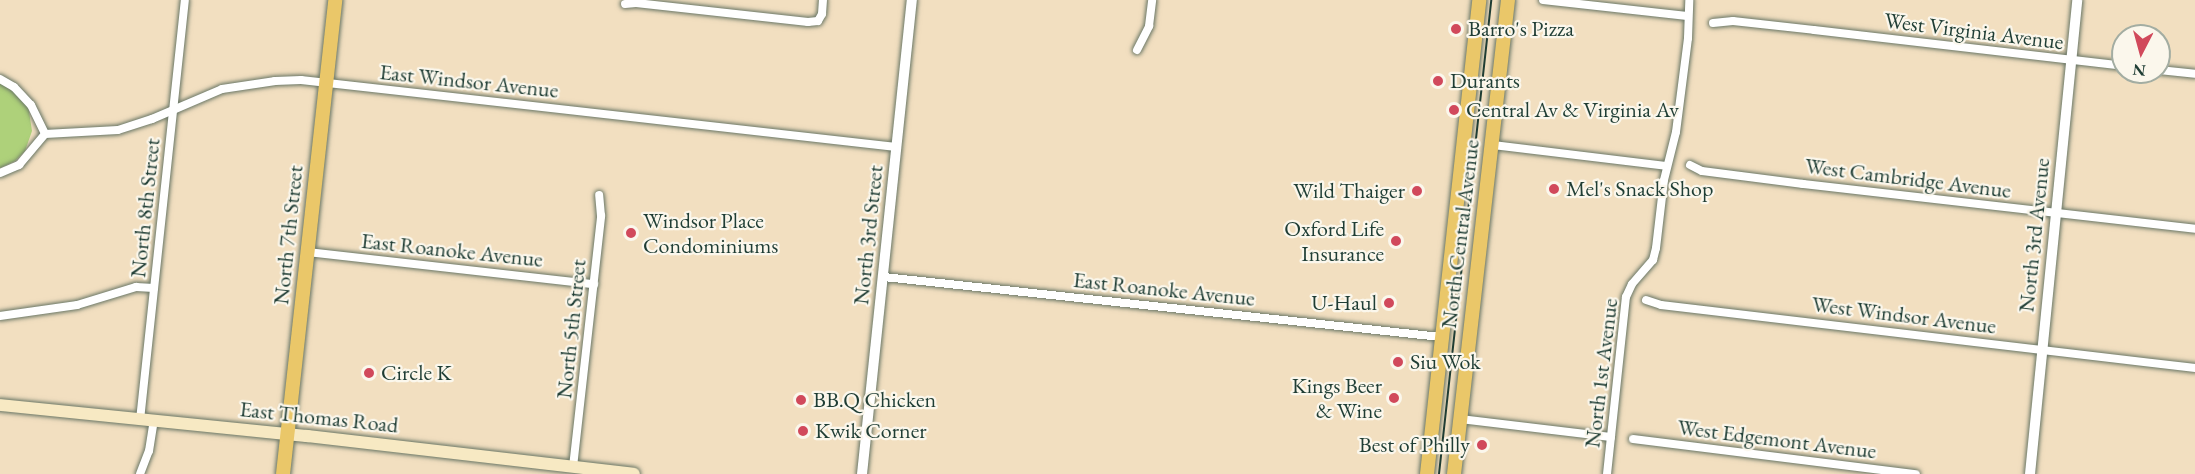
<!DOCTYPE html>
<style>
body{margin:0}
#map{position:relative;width:2195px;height:474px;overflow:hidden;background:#f2dfc0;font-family:"EB Garamond",serif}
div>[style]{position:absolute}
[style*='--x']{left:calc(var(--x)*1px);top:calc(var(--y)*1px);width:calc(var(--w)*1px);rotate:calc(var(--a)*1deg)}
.green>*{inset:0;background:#aed17a}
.roads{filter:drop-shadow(0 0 2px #697665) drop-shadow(0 0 2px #697665)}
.minor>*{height:8px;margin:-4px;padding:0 4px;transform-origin:4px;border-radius:4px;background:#fff}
.tertiary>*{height:10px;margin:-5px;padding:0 5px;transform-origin:5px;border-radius:5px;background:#fff}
.secondary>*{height:12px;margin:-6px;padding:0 6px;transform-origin:6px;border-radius:6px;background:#f7e9c3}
.primary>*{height:14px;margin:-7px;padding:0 7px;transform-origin:7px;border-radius:7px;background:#eac769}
.tram>*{height:1.5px;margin:-0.75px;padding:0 0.75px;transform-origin:0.75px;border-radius:0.75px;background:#1f3d34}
.dots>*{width:16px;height:16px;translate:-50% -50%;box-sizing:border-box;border:3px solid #fbf7ec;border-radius:50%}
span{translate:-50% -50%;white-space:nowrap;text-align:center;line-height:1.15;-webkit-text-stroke:4.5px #fbf7ec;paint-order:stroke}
.poi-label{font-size:22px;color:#1f3d34}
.left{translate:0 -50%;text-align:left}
.right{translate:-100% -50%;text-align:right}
.street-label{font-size:22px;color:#1f3d34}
.north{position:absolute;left:2111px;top:24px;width:60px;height:60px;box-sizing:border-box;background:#fbf7ec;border:2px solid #a3ada2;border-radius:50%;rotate:186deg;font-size:16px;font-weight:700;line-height:24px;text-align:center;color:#1f3d34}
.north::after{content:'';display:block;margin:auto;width:21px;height:27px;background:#d1495b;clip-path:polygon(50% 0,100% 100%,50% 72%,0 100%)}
</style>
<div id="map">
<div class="green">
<i style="clip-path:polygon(0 83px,13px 90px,28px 105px,32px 131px,25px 151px,15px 161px,0 168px)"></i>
</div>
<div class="roads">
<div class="minor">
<i style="--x:1543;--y:0;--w:145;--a:6.3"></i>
<i style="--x:625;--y:4;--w:11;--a:-5"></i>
<i style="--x:636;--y:3;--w:173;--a:6.3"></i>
<i style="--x:808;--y:22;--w:10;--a:-6"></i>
<i style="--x:818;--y:21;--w:8;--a:-60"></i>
<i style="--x:822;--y:14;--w:14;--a:-86"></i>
<i style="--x:1713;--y:23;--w:20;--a:-6"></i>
<i style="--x:1733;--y:21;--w:81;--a:6.3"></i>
<i style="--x:1814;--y:30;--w:311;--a:6.6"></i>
<i style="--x:1137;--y:50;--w:27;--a:-63"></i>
<i style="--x:1149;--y:26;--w:26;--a:-83"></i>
<i style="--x:2159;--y:70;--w:36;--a:6"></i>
<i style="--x:0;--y:79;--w:16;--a:30"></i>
<i style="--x:14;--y:87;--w:25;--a:47"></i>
<i style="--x:31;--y:105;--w:32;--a:64"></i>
<i style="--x:45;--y:134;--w:73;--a:-3.1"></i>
<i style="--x:118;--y:130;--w:36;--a:-18"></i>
<i style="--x:152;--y:119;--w:76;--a:-23.2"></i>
<i style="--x:222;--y:89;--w:54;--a:-8.6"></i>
<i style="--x:275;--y:81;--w:26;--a:-2"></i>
<i style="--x:301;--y:80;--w:599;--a:6.42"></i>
<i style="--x:1493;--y:145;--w:174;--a:6.9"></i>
<i style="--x:1690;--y:165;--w:13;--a:27"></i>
<i style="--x:1702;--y:171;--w:102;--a:7.3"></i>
<i style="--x:1803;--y:184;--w:395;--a:6.5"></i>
<i style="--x:0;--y:173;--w:21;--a:-23"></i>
<i style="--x:19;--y:165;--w:40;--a:-50"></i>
<i style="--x:307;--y:252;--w:289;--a:6.4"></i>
<i style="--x:884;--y:277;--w:560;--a:6.15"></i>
<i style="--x:1646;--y:300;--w:16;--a:18"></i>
<i style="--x:1661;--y:305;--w:538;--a:6.73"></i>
<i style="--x:0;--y:316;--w:78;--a:-8.1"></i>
<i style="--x:77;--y:305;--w:62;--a:-17"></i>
<i style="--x:136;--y:287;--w:18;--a:3"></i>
<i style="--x:1460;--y:419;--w:152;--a:6.8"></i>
<i style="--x:140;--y:420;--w:422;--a:-83.9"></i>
<i style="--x:1633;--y:439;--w:285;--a:7.1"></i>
<i style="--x:573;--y:467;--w:253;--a:-83.6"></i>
<i style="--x:601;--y:216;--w:21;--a:-95"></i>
<i style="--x:140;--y:474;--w:25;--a:-69"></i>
<i style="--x:149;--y:451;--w:30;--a:-81"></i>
<i style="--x:1607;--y:474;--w:178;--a:-83.9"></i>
<i style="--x:1626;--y:297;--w:14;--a:-65"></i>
<i style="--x:1632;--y:284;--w:32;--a:-49"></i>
<i style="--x:1653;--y:260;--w:12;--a:-76"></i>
<i style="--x:1656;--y:248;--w:68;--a:-83.3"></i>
<i style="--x:1664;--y:180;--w:49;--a:-76"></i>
<i style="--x:1676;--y:132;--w:95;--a:-82.7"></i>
<i style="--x:1688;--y:38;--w:38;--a:-88"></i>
</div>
<div class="tertiary">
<i style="--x:862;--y:474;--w:477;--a:-84"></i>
<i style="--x:2030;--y:474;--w:476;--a:-84.3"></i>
</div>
<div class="secondary">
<i style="--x:0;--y:405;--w:309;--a:5.8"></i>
<i style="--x:307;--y:436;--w:329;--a:6.6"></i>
</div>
<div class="primary">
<i style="--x:283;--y:474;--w:477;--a:-83.7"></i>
<i style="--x:1427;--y:474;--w:477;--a:-83.7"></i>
<i style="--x:1454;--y:474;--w:477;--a:-83.5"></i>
</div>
</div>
<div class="tram">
<i style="--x:1439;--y:474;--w:477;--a:-83.7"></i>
</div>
<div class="dots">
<i style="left:1456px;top:29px;background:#d1495b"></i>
<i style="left:1438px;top:81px;background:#d1495b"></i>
<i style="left:1454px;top:110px;background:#d1495b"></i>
<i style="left:1554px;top:189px;background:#d1495b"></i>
<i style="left:1417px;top:191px;background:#d1495b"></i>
<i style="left:631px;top:233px;background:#d1495b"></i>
<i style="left:1396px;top:241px;background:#d1495b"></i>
<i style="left:1389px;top:303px;background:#d1495b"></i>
<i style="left:1398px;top:362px;background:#d1495b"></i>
<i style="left:369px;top:373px;background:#d1495b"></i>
<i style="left:1394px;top:398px;background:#d1495b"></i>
<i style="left:801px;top:400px;background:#d1495b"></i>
<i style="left:803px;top:431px;background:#d1495b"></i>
<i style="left:1482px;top:445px;background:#d1495b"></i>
</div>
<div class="poi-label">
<span class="left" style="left:1468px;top:29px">Barro's Pizza</span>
<span class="left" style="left:1450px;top:81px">Durants</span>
<span class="left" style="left:1466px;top:110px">Central Av &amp; Virginia Av</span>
<span class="left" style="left:1566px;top:189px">Mel's Snack Shop</span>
<span class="right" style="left:1405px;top:191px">Wild Thaiger</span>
<span class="left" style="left:643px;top:233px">Windsor Place<br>Condominiums</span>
<span class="right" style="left:1384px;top:241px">Oxford Life<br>Insurance</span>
<span class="right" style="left:1377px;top:303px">U-Haul</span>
<span class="left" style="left:1410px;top:362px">Siu Wok</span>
<span class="left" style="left:381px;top:373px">Circle K</span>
<span class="right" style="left:1382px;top:398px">Kings Beer<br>&amp; Wine</span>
<span class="left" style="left:813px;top:400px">BB.Q Chicken</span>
<span class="left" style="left:815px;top:431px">Kwik Corner</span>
<span class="right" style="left:1470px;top:445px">Best of Philly</span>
</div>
<div class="street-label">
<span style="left:1974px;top:31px;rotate:7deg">West Virginia Avenue</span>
<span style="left:469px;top:81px;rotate:6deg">East Windsor Avenue</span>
<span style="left:1908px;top:178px;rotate:7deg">West Cambridge Avenue</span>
<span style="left:145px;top:208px;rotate:-84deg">North 8th Street</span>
<span style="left:1460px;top:234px;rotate:-83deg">North Central Avenue</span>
<span style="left:288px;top:235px;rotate:-84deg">North 7th Street</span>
<span style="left:868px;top:235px;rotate:-84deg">North 3rd Street</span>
<span style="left:2034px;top:235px;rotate:-84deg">North 3rd Avenue</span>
<span style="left:452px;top:250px;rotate:6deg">East Roanoke Avenue</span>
<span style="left:1164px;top:289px;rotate:6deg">East Roanoke Avenue</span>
<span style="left:1904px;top:315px;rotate:7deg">West Windsor Avenue</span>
<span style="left:571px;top:329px;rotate:-84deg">North 5th Street</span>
<span style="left:1601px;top:373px;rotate:-83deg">North 1st Avenue</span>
<span style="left:319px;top:417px;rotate:6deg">East Thomas Road</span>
<span style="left:1777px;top:439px;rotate:7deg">West Edgemont Avenue</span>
</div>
<div class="north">N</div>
</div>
